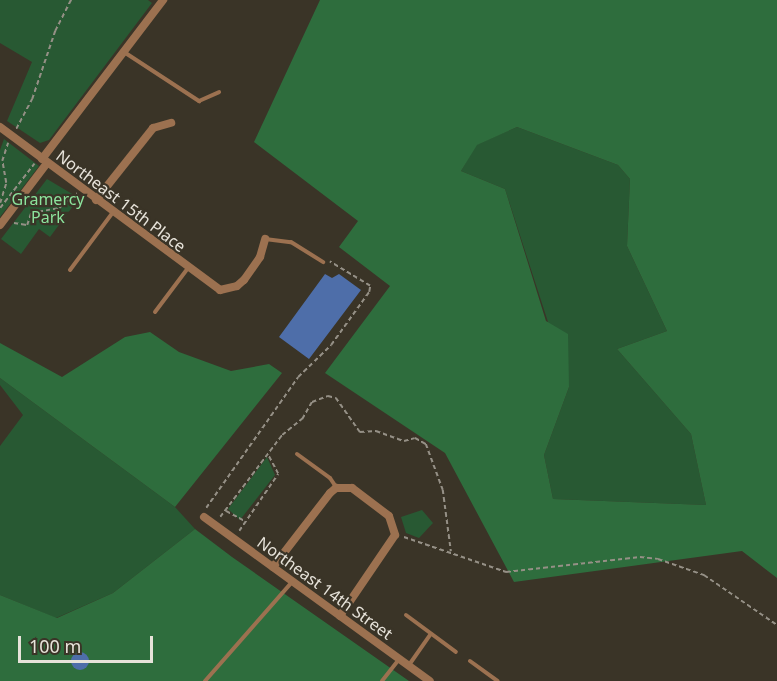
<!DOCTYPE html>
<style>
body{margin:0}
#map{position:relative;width:777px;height:681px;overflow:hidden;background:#3a3427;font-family:"Noto Sans",sans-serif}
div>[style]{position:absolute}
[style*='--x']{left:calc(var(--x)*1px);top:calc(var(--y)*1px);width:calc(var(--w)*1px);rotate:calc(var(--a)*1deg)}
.green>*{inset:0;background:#285933}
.forest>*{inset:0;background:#2e6d3d}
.water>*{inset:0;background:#4e6ea9}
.round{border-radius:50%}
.path>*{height:1.5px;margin-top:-0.75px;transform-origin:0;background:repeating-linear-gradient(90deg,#959086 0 4.5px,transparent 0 7.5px)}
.service>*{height:4px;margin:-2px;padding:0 2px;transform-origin:2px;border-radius:2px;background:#9c7150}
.minor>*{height:8px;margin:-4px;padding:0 4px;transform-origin:4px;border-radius:4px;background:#9c7150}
span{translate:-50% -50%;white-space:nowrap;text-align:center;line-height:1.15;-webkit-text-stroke:4.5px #3a3427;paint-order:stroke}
.park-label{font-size:16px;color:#8ce49d}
.street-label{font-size:16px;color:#e7e3da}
.scale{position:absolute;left:18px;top:636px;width:135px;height:27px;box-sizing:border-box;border:3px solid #e7e3da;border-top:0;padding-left:8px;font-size:18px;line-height:21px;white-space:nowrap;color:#e7e3da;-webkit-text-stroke:4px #3a3427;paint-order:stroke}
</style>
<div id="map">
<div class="green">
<i style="clip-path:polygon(0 0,148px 0,152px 3px,49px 140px,40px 143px,7px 121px,32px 62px,0 43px)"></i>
<i style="clip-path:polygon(517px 127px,618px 165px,630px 179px,627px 246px,667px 331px,617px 349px,691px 434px,706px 505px,553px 499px,544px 455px,569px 387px,505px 189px,461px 171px,476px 145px)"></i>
<i style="clip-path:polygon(4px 139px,39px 166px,0 217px,0 150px)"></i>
<i style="clip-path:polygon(47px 179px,79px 198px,50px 237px,39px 229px,21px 254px,1px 239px)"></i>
<i style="clip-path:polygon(0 378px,175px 507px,195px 529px,113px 593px,56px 618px,0 595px,0 446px,23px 415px,0 385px)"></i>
<i style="clip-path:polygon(267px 457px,275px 475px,240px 520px,228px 509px)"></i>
<i style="clip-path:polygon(422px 510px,433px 523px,419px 538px,406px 533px,401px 517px)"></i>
</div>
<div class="forest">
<i style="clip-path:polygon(evenodd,320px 0,777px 0,777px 578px,742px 551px,514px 582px,445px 453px,325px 373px,390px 286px,339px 247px,358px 221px,254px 142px,320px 0,517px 127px,618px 165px,630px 179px,627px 246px,667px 331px,617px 349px,691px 434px,706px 505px,553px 499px,544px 455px,569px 387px,568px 334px,546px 321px,505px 189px,461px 171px,477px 145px,517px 127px)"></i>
<i style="clip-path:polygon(150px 332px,179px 352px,231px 371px,269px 364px,282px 373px,175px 507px,0 378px,0 343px,62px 377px,125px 337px)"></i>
<i style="clip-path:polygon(195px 529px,232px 557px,409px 681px,0 681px,0 595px,57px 618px,113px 593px)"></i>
</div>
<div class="water">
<i style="clip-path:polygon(325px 274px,332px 278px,339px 274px,361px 290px,309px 359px,279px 337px)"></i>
<i class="round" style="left:71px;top:652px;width:18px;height:18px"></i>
</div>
<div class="path">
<i style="--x:16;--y:129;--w:34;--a:-62"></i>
<i style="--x:32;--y:99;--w:72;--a:-71.3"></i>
<i style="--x:55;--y:31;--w:35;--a:-63"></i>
<i style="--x:0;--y:203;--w:21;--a:-73"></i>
<i style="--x:6;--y:183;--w:22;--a:-100"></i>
<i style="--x:2;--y:161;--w:19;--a:-72"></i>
<i style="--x:0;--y:208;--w:56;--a:-52.3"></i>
<i style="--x:14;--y:223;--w:13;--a:9"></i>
<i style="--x:27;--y:225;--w:13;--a:-72"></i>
<i style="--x:31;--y:213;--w:28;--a:-10"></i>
<i style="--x:59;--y:208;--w:23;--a:-41"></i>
<i style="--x:206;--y:508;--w:160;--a:-54.9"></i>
<i style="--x:298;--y:377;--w:46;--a:-44.1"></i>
<i style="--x:331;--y:345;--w:65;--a:-54.4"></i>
<i style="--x:369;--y:292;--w:6;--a:-81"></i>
<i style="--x:370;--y:286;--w:47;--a:-149"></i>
<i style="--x:226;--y:511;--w:21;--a:28"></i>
<i style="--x:220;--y:517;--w:103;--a:-52.9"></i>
<i style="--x:282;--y:435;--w:26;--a:-39"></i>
<i style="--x:302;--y:419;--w:20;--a:-60"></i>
<i style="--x:312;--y:402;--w:17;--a:-21"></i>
<i style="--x:328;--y:396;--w:8;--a:14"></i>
<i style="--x:336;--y:398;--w:42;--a:54.8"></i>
<i style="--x:360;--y:432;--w:16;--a:-4"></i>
<i style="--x:376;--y:431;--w:30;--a:20"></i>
<i style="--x:404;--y:441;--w:11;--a:-15"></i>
<i style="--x:415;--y:438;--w:13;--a:29"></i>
<i style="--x:426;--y:444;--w:49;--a:69.7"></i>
<i style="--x:443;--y:490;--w:62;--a:82.5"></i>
<i style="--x:239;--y:531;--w:69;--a:-55.6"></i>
<i style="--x:278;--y:474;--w:21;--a:-118"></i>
<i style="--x:404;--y:537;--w:108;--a:18.9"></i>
<i style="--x:506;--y:572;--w:135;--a:-6.4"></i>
<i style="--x:640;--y:557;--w:18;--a:6"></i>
<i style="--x:658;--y:559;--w:49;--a:19.2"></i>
<i style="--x:704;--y:575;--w:88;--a:34.4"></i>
</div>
<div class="service">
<i style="--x:124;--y:52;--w:90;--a:33.2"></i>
<i style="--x:199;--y:101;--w:22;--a:-24"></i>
<i style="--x:265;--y:239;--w:26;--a:7"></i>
<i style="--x:291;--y:242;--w:38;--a:32"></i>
<i style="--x:70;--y:270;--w:72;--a:-53.4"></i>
<i style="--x:155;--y:312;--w:55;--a:-53.1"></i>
<i style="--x:297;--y:454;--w:41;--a:36"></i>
<i style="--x:330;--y:478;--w:11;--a:56"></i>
<i style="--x:406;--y:615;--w:62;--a:36.5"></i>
<i style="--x:470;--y:661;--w:34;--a:36"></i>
<i style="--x:409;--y:665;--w:38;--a:-55"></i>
<i style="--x:205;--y:681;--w:132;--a:-48.7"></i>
<i style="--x:382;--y:681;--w:28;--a:-52"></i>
</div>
<div class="minor">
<i style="--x:0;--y:127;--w:274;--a:36.5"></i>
<i style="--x:220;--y:290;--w:17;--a:-13"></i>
<i style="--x:237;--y:286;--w:9;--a:-41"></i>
<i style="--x:244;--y:280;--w:28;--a:-55"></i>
<i style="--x:260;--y:257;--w:19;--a:-74"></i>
<i style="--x:42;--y:159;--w:200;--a:-52.7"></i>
<i style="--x:96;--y:200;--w:92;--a:-51.6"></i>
<i style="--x:153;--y:128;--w:19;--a:-16"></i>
<i style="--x:0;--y:225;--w:78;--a:-52.8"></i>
<i style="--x:204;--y:517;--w:279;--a:36"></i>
<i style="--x:273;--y:567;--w:93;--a:-52.4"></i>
<i style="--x:330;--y:493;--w:8;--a:-40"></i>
<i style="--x:336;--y:488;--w:16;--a:0"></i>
<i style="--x:352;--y:488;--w:46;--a:37.1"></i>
<i style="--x:389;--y:516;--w:20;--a:72"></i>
<i style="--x:395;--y:535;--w:98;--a:124.2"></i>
</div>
<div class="park-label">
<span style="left:48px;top:208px">Gramercy<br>Park</span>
</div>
<div class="street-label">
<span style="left:121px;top:201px;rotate:37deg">Northeast 15th Place</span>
<span style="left:325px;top:588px;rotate:36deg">Northeast 14th Street</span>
</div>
<div class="scale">100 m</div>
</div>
